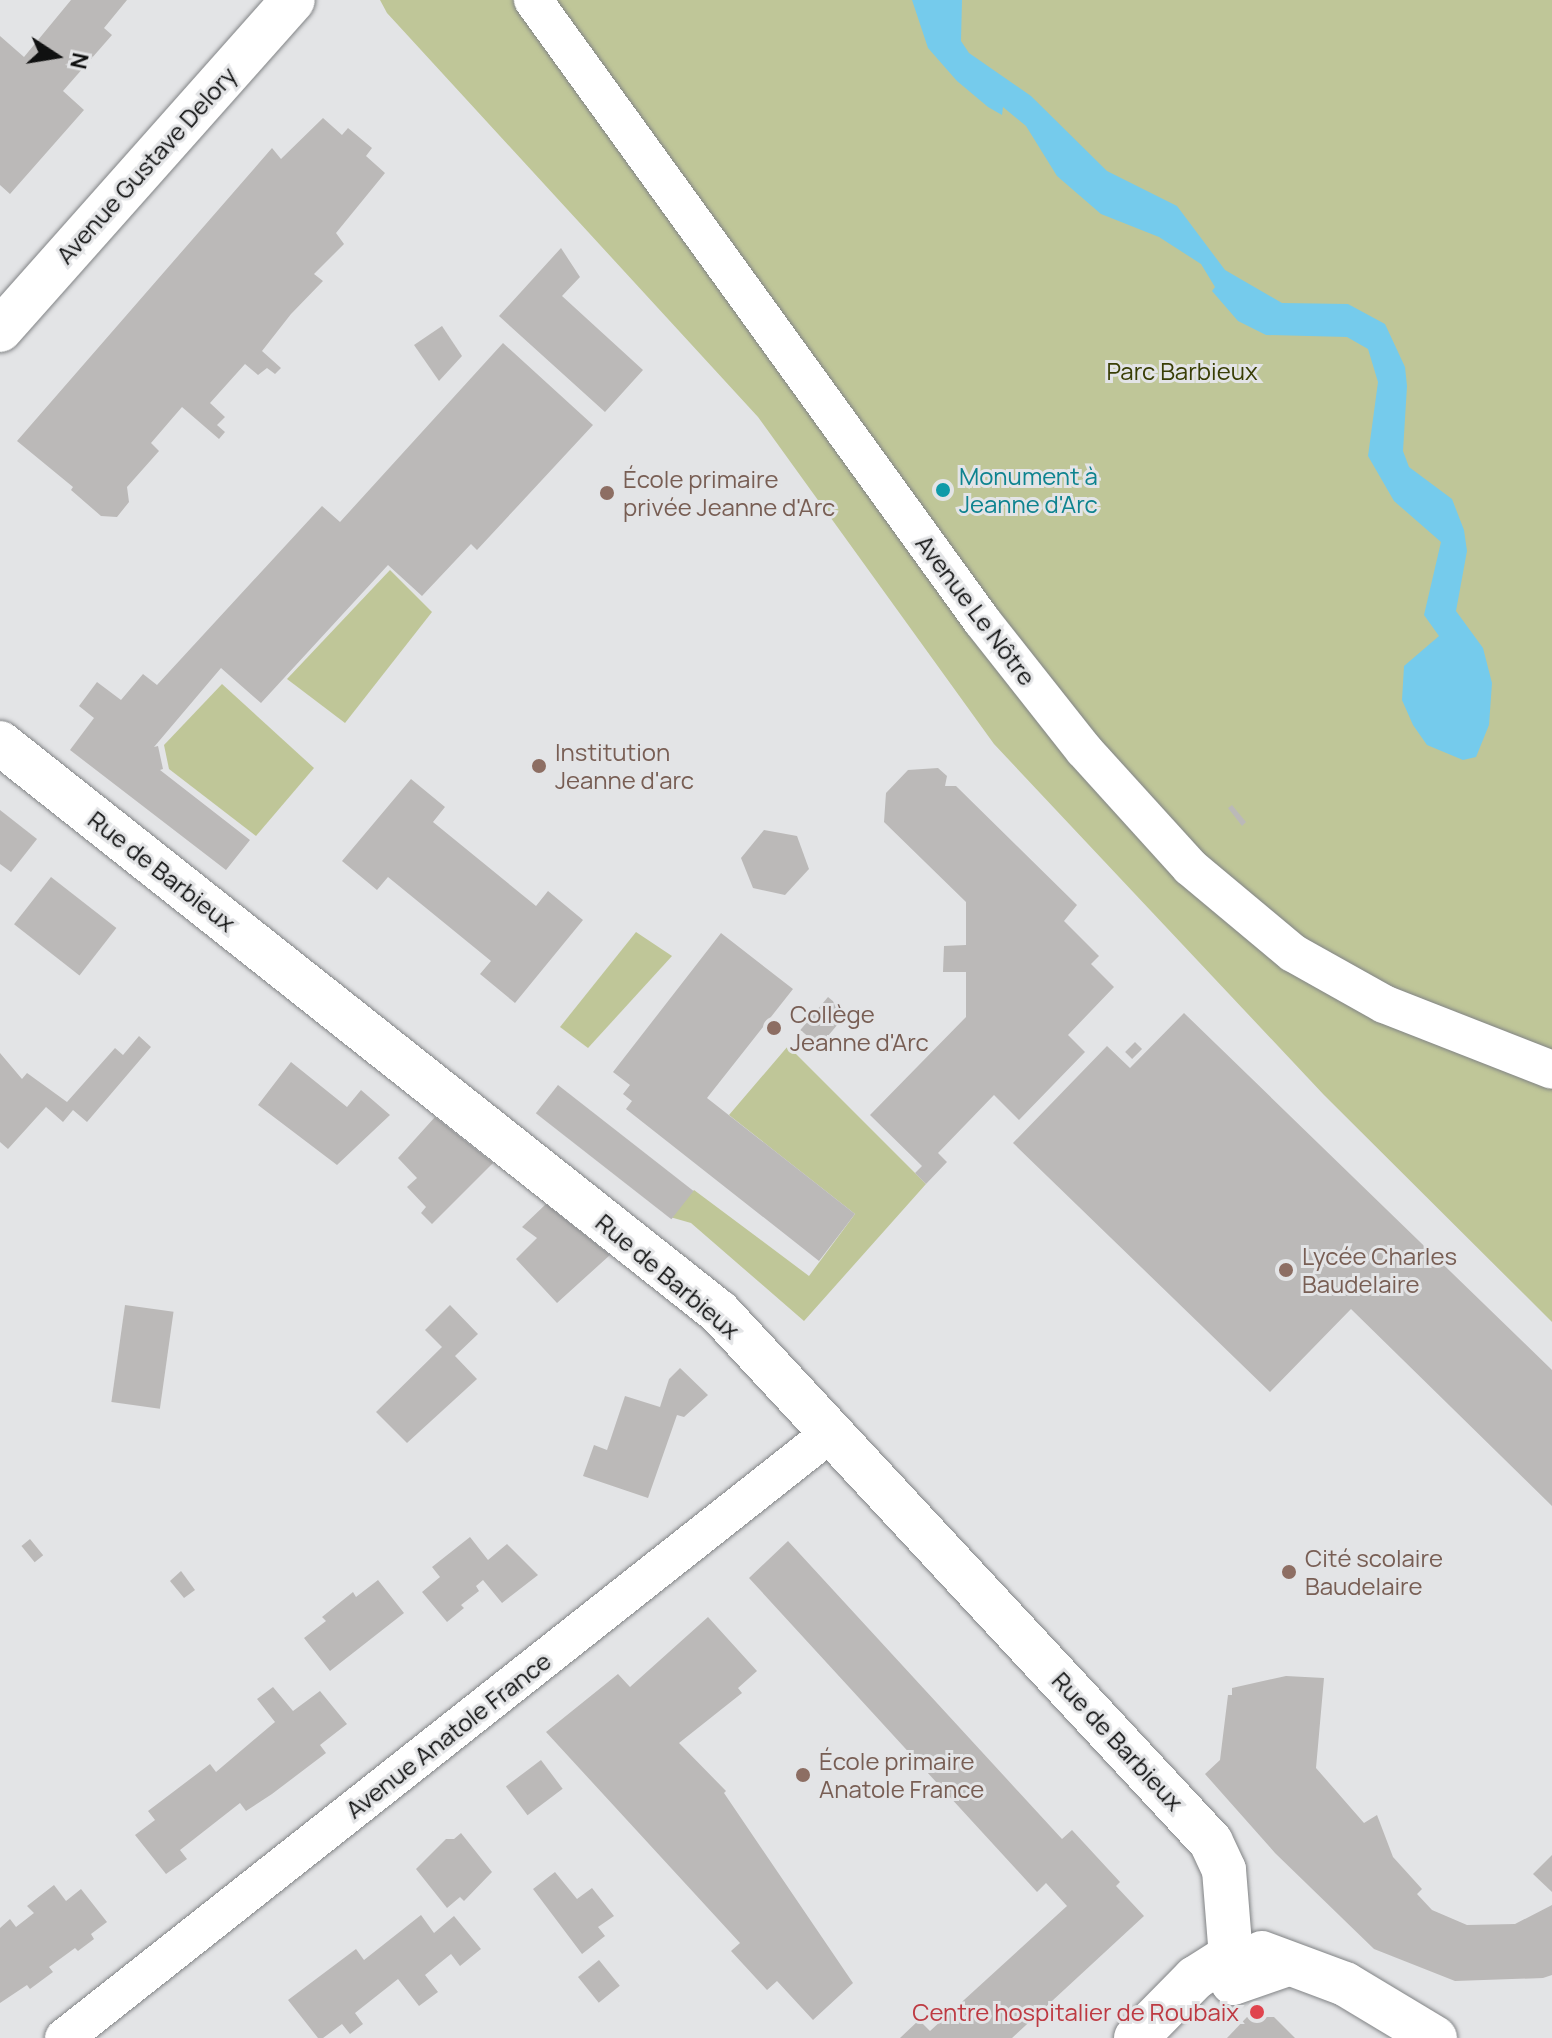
<!DOCTYPE html>
<meta charset="utf-8">
<style>
body{margin:0}
#map{position:relative;width:1552px;height:2038px;overflow:hidden;background:#e3e4e6;font-family:Manrope,sans-serif}
div>[style]{position:absolute}
[style*='--x']{left:calc(var(--x)*1px);top:calc(var(--y)*1px);width:calc(var(--w)*1px);rotate:calc(var(--a)*1deg)}
.green>*{inset:0;background:#bfc698}
.water>*{inset:0;background:#75cbec}
.building>*{inset:0;background:#bbb9b8;transform-origin:0 0}
.roads{filter:drop-shadow(0 0 2px #818385) drop-shadow(0 0 2px #818385)}
.minor>*{height:38px;margin:-19px;padding:0 19px;transform-origin:19px;border-radius:19px;background:#fff}
.tertiary>*{height:44px;margin:-22px;padding:0 22px;transform-origin:22px;border-radius:22px;background:#fff}
.secondary>*{height:44px;margin:-22px;padding:0 22px;transform-origin:22px;border-radius:22px;background:#fff}
.dots>*{width:22px;height:22px;translate:-50% -50%;box-sizing:border-box;border:4px solid #e3e4e6;border-radius:50%}
span{translate:-50% -50%;white-space:nowrap;text-align:center;line-height:1.15;-webkit-text-stroke:6px #e3e4e6;paint-order:stroke}
.street-label{font-size:24px;color:#101111}
.park-label{font-size:24px;color:#393e05}
.culture-label{font-size:24px;color:#0d838f}
.left{translate:0 -50%;text-align:left}
.education-label{font-size:24px;color:#785e54}
.health-label{font-size:24px;color:#be3a42}
.right{translate:-100% -50%;text-align:right}
.north{position:absolute;left:16px;top:16px;width:80px;height:80px;-webkit-text-stroke:6px #e3e4e6;paint-order:stroke;rotate:102deg;font-size:22px;font-weight:700;line-height:32px;text-align:center;color:#101111}
.north::after{content:'';display:block;margin:auto;width:28px;height:36px;background:#101111;clip-path:polygon(50% 0,100% 100%,50% 72%,0 100%)}
</style>
<div id="map">
<div class="green">
<i style="clip-path:polygon(380px 0,1552px 0,1552px 1322px,1324px 1095px,994px 744px,758px 417px,387px 13px)"></i>
<i style="clip-path:polygon(390px 570px,432px 612px,345px 723px,287px 679px)"></i>
<i style="clip-path:polygon(222px 684px,314px 768px,256px 836px,169px 769px,164px 745px)"></i>
<i style="clip-path:polygon(636px 932px,672px 956px,588px 1048px,560px 1027px)"></i>
<i style="clip-path:polygon(788px 1046px,926px 1184px,804px 1321px,691px 1223px,670px 1217px,694px 1190px,809px 1276px,855px 1214px,729px 1115px)"></i>
</div>
<div class="water">
<i style="clip-path:polygon(912px 0,962px 0,961px 41px,969px 53px,1031px 96px,1107px 171px,1177px 206px,1225px 270px,1282px 303px,1348px 304px,1385px 324px,1405px 367px,1407px 386px,1403px 451px,1409px 467px,1452px 499px,1464px 530px,1467px 551px,1456px 611px,1483px 648px,1492px 683px,1489px 725px,1476px 757px,1463px 760px,1427px 745px,1413px 725px,1402px 700px,1404px 666px,1439px 636px,1424px 615px,1441px 542px,1394px 501px,1368px 456px,1378px 382px,1368px 349px,1347px 337px,1266px 335px,1238px 321px,1212px 291px,1215px 287px,1201px 264px,1159px 237px,1101px 214px,1057px 176px,1026px 126px,1003px 107px,1002px 115px,988px 107px,957px 81px,928px 48px)"></i>
</div>
<div class="building">
<i style="clip-path:polygon(71px 0,127px 0,104px 28px,112px 35px,63px 91px,84px 110px,10px 194px,0 185px,0 36px,24px 57px)"></i>
<i style="clip-path:polygon(323px 118px,342px 135px,348px 128px,372px 148px,366px 156px,385px 173px,336px 233px,344px 244px,314px 274px,323px 281px,291px 314px,262px 351px,281px 368px,275px 374px,267px 368px,258px 375px,245px 364px,210px 403px,225px 417px,217px 425px,225px 432px,219px 439px,182px 407px,151px 443px,159px 451px,127px 487px,129px 502px,117px 517px,101px 516px,71px 490px,73px 487px,17px 441px,272px 148px,281px 159px)"></i>
<i style="clip-path:polygon(561px 248px,580px 277px,562px 296px,643px 370px,605px 412px,499px 316px)"></i>
<i style="clip-path:polygon(442px 326px,462px 356px,439px 381px,414px 345px)"></i>
<i style="clip-path:polygon(503px 343px,593px 425px,477px 550px,471px 544px,422px 596px,388px 565px,261px 703px,221px 668px,154px 747px,158px 746px,163px 769px,160px 770px,250px 840px,226px 870px,70px 750px,94px 718px,79px 706px,97px 682px,121px 700px,143px 674px,157px 685px,322px 506px,340px 522px)"></i>
<i style="clip-path:polygon(938px 768px,947px 776px,945px 786px,956px 786px,1077px 905px,1064px 921px,1099px 956px,1091px 964px,1114px 987px,1068px 1035px,1085px 1052px,1019px 1120px,994px 1095px,938px 1153px,947px 1162px,926px 1184px,915px 1173px,922px 1166px,870px 1115px,966px 1017px,966px 972px,943px 972px,944px 946px,966px 945px,966px 902px,884px 822px,886px 793px,908px 770px)"></i>
<i style="clip-path:polygon(411px 779px,445px 807px,433px 822px,536px 906px,548px 891px,583px 920px,515px 1003px,480px 974px,491px 961px,388px 877px,377px 890px,342px 861px)"></i>
<i style="clip-path:polygon(1232px 805px,1246px 822px,1242px 826px,1228px 808px)"></i>
<i style="clip-path:polygon(0 810px,37px 839px,11px 872px,0 864px)"></i>
<i style="clip-path:polygon(764px 830px,797px 836px,809px 869px,785px 895px,753px 888px,741px 858px)"></i>
<i style="left:51px;top:877px;width:83px;height:60px;rotate:38deg"></i>
<i style="clip-path:polygon(721px 933px,793px 989px,707px 1098px,855px 1214px,819px 1261px,626px 1109px,632px 1101px,623px 1094px,630px 1085px,613px 1072px)"></i>
<i style="left:828px;top:997px;width:25px;height:43px;rotate:40deg"></i>
<i style="clip-path:polygon(1184px 1013px,1552px 1370px,1552px 1506px,1351px 1309px,1270px 1392px,1013px 1143px,1107px 1046px,1130px 1068px)"></i>
<i style="clip-path:polygon(139px 1036px,151px 1047px,87px 1122px,73px 1110px,63px 1122px,46px 1107px,8px 1149px,0 1142px,0 1053px,22px 1079px,27px 1073px,67px 1102px,115px 1048px,123px 1055px)"></i>
<i style="left:1135px;top:1042px;width:10px;height:14px;rotate:45deg"></i>
<i style="clip-path:polygon(291px 1062px,347px 1107px,361px 1090px,390px 1115px,337px 1165px,258px 1105px)"></i>
<i style="left:558px;top:1085px;width:172px;height:36px;rotate:38deg"></i>
<i style="clip-path:polygon(435px 1117px,493px 1163px,432px 1224px,421px 1213px,426px 1207px,407px 1187px,417px 1178px,398px 1158px)"></i>
<i style="clip-path:polygon(546px 1204px,610px 1255px,557px 1303px,516px 1259px,537px 1238px,522px 1227px)"></i>
<i style="left:125px;top:1305px;width:49px;height:98px;rotate:8deg"></i>
<i style="clip-path:polygon(450px 1305px,478px 1334px,455px 1356px,477px 1379px,407px 1443px,376px 1412px,442px 1347px,425px 1330px)"></i>
<i style="clip-path:polygon(680px 1368px,708px 1395px,684px 1417px,677px 1415px,648px 1498px,583px 1476px,594px 1445px,607px 1450px,625px 1396px,660px 1407px,669px 1379px)"></i>
<i style="clip-path:polygon(470px 1537px,488px 1560px,507px 1544px,538px 1575px,502px 1603px,483px 1580px,476px 1586px,479px 1591px,461px 1605px,464px 1608px,447px 1622px,422px 1592px,440px 1577px,432px 1567px)"></i>
<i style="left:30px;top:1539px;width:21px;height:11px;rotate:51deg"></i>
<i style="clip-path:polygon(788px 1541px,1062px 1839px,1072px 1830px,1120px 1882px,1116px 1886px,1144px 1916px,1012px 2038px,900px 2038px,919px 2020px,930px 2031px,1067px 1906px,1046px 1883px,1037px 1892px,749px 1578px)"></i>
<i style="clip-path:polygon(181px 1571px,195px 1590px,184px 1598px,170px 1581px)"></i>
<i style="clip-path:polygon(378px 1580px,404px 1613px,330px 1671px,304px 1638px,326px 1621px,322px 1617px,353px 1592px,356px 1597px)"></i>
<i style="clip-path:polygon(708px 1617px,757px 1671px,738px 1688px,742px 1693px,679px 1743px,726px 1791px,724px 1793px,853px 1983px,813px 2020px,777px 1981px,767px 1990px,731px 1951px,740px 1943px,546px 1732px,618px 1674px,630px 1687px)"></i>
<i style="clip-path:polygon(1286px 1676px,1324px 1678px,1316px 1768px,1364px 1823px,1377px 1815px,1393px 1857px,1422px 1889px,1417px 1894px,1432px 1910px,1467px 1925px,1515px 1924px,1552px 1905px,1552px 1975px,1543px 1978px,1455px 1981px,1374px 1949px,1275px 1853px,1205px 1774px,1220px 1760px,1228px 1695px,1232px 1695px,1232px 1688px)"></i>
<i style="clip-path:polygon(273px 1687px,293px 1711px,320px 1691px,347px 1724px,320px 1745px,326px 1753px,272px 1794px,246px 1811px,240px 1803px,180px 1850px,187px 1859px,166px 1874px,135px 1835px,155px 1820px,148px 1811px,210px 1764px,216px 1772px,275px 1722px,257px 1699px)"></i>
<i style="left:541px;top:1760px;width:36px;height:44px;rotate:53deg"></i>
<i style="clip-path:polygon(461px 1833px,492px 1872px,464px 1901px,460px 1897px,447px 1908px,416px 1869px,446px 1839px,454px 1839px)"></i>
<i style="clip-path:polygon(1552px 1855px,1552px 1892px,1533px 1874px)"></i>
<i style="clip-path:polygon(555px 1872px,577px 1899px,592px 1888px,614px 1916px,598px 1927px,605px 1936px,582px 1954px,533px 1889px)"></i>
<i style="clip-path:polygon(54px 1885px,66px 1901px,81px 1889px,107px 1922px,91px 1934px,94px 1939px,78px 1951px,75px 1948px,49px 1967px,53px 1972px,30px 1989px,27px 1985px,0 2003px,0 1928px,10px 1919px,16px 1927px,34px 1913px,27px 1906px)"></i>
<i style="clip-path:polygon(421px 1915px,434px 1933px,454px 1916px,481px 1949px,460px 1966px,451px 1954px,425px 1975px,438px 1992px,419px 2006px,398px 1979px,355px 2013px,363px 2024px,350px 2034px,342px 2024px,323px 2038px,318px 2038px,288px 2000px,356px 1949px,364px 1960px)"></i>
<i style="left:599px;top:1960px;width:33px;height:27px;rotate:51deg"></i>
<i style="clip-path:polygon(1247px 2017px,1274px 2017px,1295px 2038px,1227px 2038px)"></i>
</div>
<div class="roads">
<div class="minor">
<i style="--x:533;--y:0;--w:766;--a:54.13"></i>
<i style="--x:982;--y:621;--w:164;--a:51.7"></i>
<i style="--x:1084;--y:750;--w:158;--a:47.8"></i>
<i style="--x:1190;--y:867;--w:134;--a:39.9"></i>
<i style="--x:1293;--y:953;--w:104;--a:29.3"></i>
<i style="--x:1384;--y:1004;--w:180;--a:21.4"></i>
<i style="--x:64;--y:2038;--w:978;--a:-38.28"></i>
</div>
<div class="tertiary">
<i style="--x:1136;--y:2038;--w:84;--a:-45.5"></i>
<i style="--x:1195;--y:1978;--w:41;--a:-32.2"></i>
</div>
<div class="secondary">
<i style="--x:0;--y:330;--w:441;--a:-48.4"></i>
<i style="--x:0;--y:743;--w:917;--a:38.36"></i>
<i style="--x:719;--y:1312;--w:723;--a:47.13"></i>
<i style="--x:1211;--y:1842;--w:31;--a:65"></i>
<i style="--x:1224;--y:1870;--w:113;--a:85.4"></i>
<i style="--x:1233;--y:1983;--w:58;--a:-19.1"></i>
<i style="--x:1262;--y:1953;--w:89;--a:20.5"></i>
<i style="--x:1345;--y:1984;--w:105;--a:31"></i>
</div>
</div>
<div class="dots">
<i style="left:943px;top:490px;background:#0f9aa8"></i>
<i style="left:607px;top:493px;background:#8d6e63"></i>
<i style="left:539px;top:766px;background:#8d6e63"></i>
<i style="left:774px;top:1028px;background:#8d6e63"></i>
<i style="left:1286px;top:1270px;background:#8d6e63"></i>
<i style="left:1289px;top:1572px;background:#8d6e63"></i>
<i style="left:803px;top:1775px;background:#8d6e63"></i>
<i style="left:1257px;top:2012px;background:#e0444e"></i>
</div>
<div class="street-label">
<span style="left:146px;top:165px;rotate:-48deg">Avenue Gustave Delory</span>
<span style="left:976px;top:610px;rotate:53deg">Avenue Le Nôtre</span>
<span style="left:162px;top:871px;rotate:38deg">Rue de Barbieux</span>
<span style="left:668px;top:1276px;rotate:40deg">Rue de Barbieux</span>
<span style="left:448px;top:1735px;rotate:-38deg">Avenue Anatole France</span>
<span style="left:1118px;top:1741px;rotate:47deg">Rue de Barbieux</span>
</div>
<div class="park-label">
<span style="left:1182px;top:371px">Parc Barbieux</span>
</div>
<div class="culture-label">
<span class="left" style="left:959px;top:490px">Monument à<br>Jeanne d'Arc</span>
</div>
<div class="education-label">
<span class="left" style="left:623px;top:493px">École primaire<br>privée Jeanne d'Arc</span>
<span class="left" style="left:555px;top:766px">Institution<br>Jeanne d'arc</span>
<span class="left" style="left:790px;top:1028px">Collège<br>Jeanne d'Arc</span>
<span class="left" style="left:1302px;top:1270px">Lycée Charles<br>Baudelaire</span>
<span class="left" style="left:1305px;top:1572px">Cité scolaire<br>Baudelaire</span>
<span class="left" style="left:819px;top:1775px">École primaire<br>Anatole France</span>
</div>
<div class="health-label">
<span class="right" style="left:1239px;top:2012px">Centre hospitalier de Roubaix</span>
</div>
<div class="north">N</div>
</div>
